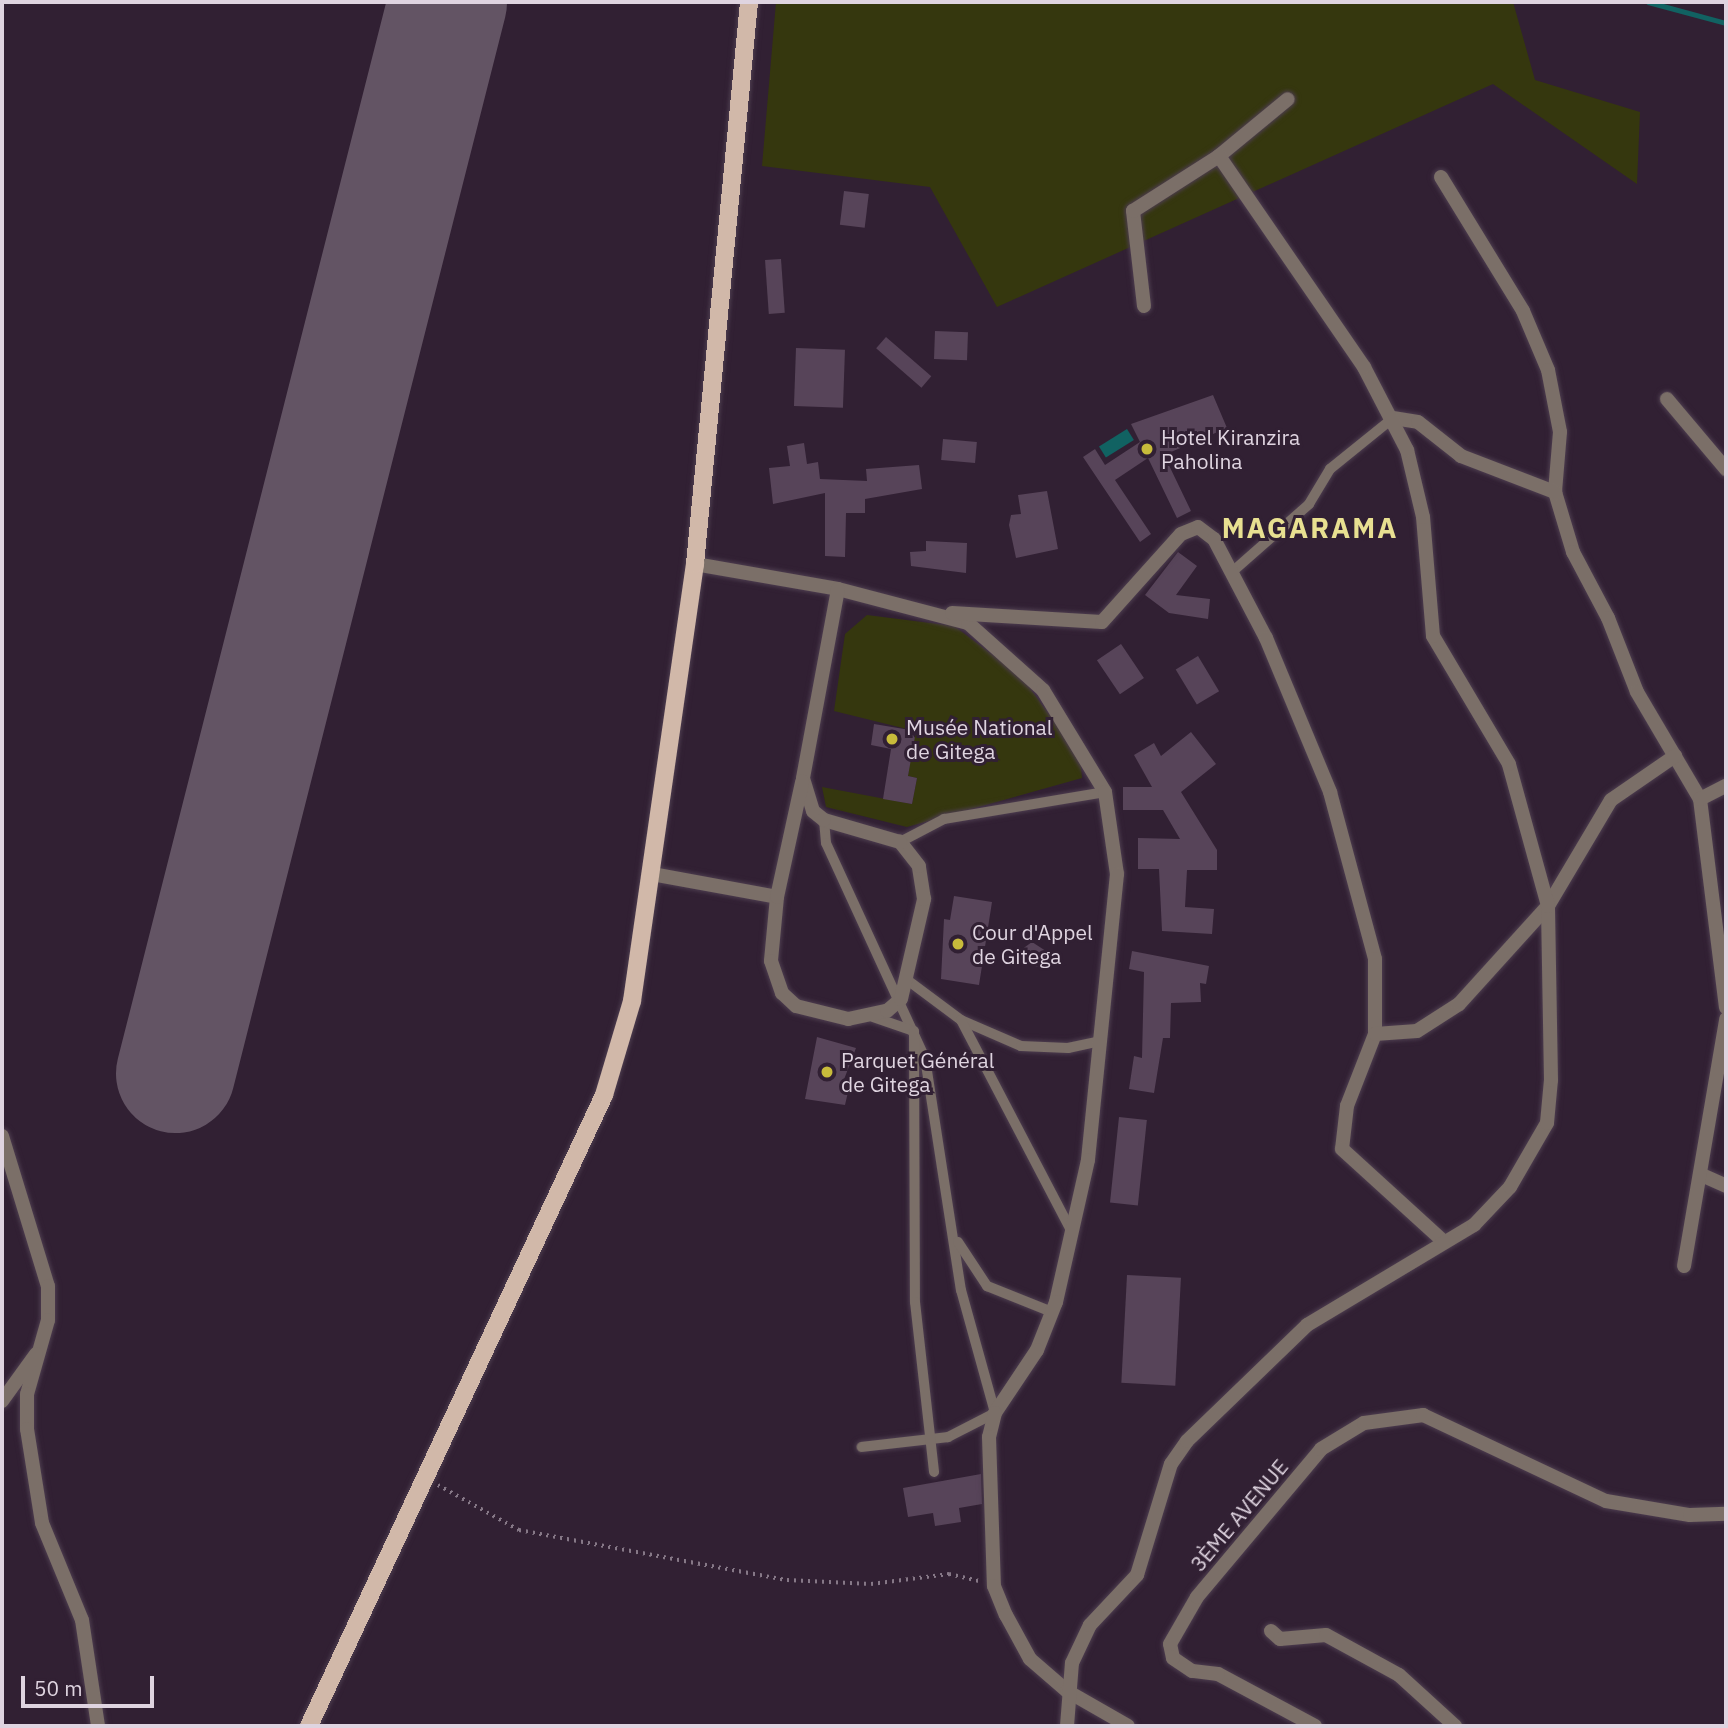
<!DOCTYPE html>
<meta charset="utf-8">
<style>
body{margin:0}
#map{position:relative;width:1728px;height:1728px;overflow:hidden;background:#312033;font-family:"IBM Plex Sans",sans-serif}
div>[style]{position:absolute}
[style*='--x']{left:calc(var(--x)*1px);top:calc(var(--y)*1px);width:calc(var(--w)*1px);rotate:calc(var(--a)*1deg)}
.green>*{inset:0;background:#35370e}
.water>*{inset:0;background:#116262;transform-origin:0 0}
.stream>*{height:5px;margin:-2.5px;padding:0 2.5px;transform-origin:2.5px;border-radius:2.5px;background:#116262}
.runway>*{height:119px;margin:-59.5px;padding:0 59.5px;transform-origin:59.5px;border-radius:59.5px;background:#635464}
.building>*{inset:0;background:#574459;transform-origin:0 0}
.path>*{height:3.5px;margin-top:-1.75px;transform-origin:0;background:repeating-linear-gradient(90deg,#867887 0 2px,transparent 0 7px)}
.roads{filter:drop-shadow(0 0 2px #4d3d4f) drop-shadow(0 0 2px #4d3d4f)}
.service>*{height:10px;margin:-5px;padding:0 5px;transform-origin:5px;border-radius:5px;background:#7b6f68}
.minor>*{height:14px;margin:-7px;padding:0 7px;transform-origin:7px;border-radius:7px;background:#7b6f68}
.primary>*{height:18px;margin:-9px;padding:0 9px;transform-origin:9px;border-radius:9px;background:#d1b8a9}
.dots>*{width:19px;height:19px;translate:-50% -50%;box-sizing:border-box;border:4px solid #312033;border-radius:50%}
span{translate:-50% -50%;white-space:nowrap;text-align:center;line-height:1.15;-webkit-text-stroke:6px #312033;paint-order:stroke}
.poi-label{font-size:21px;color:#dfd4e0}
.left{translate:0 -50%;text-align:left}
.street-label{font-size:21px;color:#dfd4e0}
.district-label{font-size:28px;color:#e8e091;font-weight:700;letter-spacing:2px}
.frame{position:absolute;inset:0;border:4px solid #dfd4e0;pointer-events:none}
.scale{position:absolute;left:21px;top:1676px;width:133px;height:32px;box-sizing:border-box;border:4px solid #dfd4e0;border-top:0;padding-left:9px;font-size:21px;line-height:24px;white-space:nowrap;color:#dfd4e0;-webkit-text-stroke:5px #312033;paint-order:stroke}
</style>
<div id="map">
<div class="green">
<i style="clip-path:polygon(776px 2px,1513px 2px,1535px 80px,1640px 112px,1637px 184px,1493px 84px,997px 307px,930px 187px,762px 166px)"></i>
<i style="clip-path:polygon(867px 615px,954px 626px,1021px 676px,1080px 757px,1082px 778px,907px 827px,826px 807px,822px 787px,912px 804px,917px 778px,908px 776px,915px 731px,834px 711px,845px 634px)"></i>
</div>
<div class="water">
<i style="left:1127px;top:429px;width:13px;height:33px;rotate:58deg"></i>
</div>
<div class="stream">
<i style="--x:1648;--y:2;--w:81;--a:15.1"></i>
</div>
<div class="runway">
<i style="--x:175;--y:1073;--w:1105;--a:-75.75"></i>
</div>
<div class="building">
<i style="left:844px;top:191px;width:25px;height:34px;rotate:7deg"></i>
<i style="left:781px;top:259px;width:54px;height:16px;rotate:86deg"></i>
<i style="left:935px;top:331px;width:33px;height:28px;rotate:2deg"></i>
<i style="left:886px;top:337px;width:60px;height:15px;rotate:41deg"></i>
<i style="left:796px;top:348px;width:49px;height:58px;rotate:2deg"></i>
<i style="clip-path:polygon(1213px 395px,1227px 428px,1164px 455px,1191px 511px,1177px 518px,1148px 458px,1115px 480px,1151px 534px,1140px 542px,1083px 457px,1095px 449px,1105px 465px,1140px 442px,1131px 424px)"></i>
<i style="left:943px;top:439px;width:34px;height:21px;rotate:5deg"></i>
<i style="clip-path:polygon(804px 443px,807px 464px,818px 462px,820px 479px,867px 481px,866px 469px,919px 465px,922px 489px,865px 499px,865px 513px,846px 513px,845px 557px,825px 556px,825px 493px,773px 504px,769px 468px,790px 466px,787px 446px)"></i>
<i style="clip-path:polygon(1047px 491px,1058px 549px,1016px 558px,1009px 525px,1011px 515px,1021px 514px,1018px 495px)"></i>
<i style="clip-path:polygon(926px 541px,967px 543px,966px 573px,911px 566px,910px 552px,926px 551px)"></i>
<i style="clip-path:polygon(1178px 552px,1197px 566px,1176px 595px,1210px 599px,1208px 619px,1169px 613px,1145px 595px)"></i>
<i style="left:1121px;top:644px;width:41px;height:29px;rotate:56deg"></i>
<i style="left:1198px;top:656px;width:41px;height:26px;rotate:59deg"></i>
<i style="clip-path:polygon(874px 724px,916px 731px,908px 776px,917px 778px,912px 804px,883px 799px,891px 749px,871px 745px)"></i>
<i style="clip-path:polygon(1191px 732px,1216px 764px,1181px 792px,1217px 850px,1217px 870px,1187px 870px,1185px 907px,1214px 909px,1212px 934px,1162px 931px,1159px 869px,1138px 869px,1138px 838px,1180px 839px,1163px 810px,1123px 810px,1123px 787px,1152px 787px,1134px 755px,1154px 743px,1161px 756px)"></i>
<i style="clip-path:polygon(954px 896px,992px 902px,979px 985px,941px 979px,944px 919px,950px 920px)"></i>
<i style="clip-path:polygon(1032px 942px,1049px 953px,1039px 967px,1027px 965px,1018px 952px)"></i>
<i style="clip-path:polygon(1132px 951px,1209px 966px,1206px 984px,1200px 983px,1201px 1002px,1171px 1003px,1170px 1038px,1163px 1038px,1154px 1093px,1129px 1089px,1134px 1056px,1142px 1058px,1144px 972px,1129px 969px)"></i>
<i style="clip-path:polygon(817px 1037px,856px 1048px,840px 1090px,848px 1092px,845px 1105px,805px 1099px)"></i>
<i style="left:1119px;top:1117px;width:28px;height:86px;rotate:6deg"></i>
<i style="left:1127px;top:1275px;width:54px;height:108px;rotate:3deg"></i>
<i style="clip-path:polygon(981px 1474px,982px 1504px,959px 1508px,961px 1522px,935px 1526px,933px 1513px,908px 1517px,903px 1488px)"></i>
</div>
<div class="path">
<i style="--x:438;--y:1485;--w:93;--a:29.1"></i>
<i style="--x:519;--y:1530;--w:273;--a:10.6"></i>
<i style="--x:787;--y:1580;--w:84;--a:2.7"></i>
<i style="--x:871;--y:1584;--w:79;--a:-7.3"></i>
<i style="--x:949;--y:1574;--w:31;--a:13"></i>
</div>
<div class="roads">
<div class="service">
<i style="--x:1232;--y:572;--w:103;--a:-41.4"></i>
<i style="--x:1309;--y:504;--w:41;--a:-59"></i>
<i style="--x:1330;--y:469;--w:81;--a:-39"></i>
<i style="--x:824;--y:820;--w:23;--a:85"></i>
<i style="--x:826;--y:843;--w:237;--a:65.3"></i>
<i style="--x:925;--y:1058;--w:235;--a:81.2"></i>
<i style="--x:961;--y:1290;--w:128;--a:74.5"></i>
<i style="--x:995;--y:1413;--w:53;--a:152.9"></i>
<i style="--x:948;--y:1437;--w:87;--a:173.4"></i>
<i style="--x:900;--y:842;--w:50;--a:-27.6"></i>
<i style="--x:944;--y:819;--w:163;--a:-9.5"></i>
<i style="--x:910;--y:982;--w:64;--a:36.7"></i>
<i style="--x:961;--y:1020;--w:65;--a:23.4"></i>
<i style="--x:1021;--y:1046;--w:47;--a:2.4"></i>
<i style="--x:1068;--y:1048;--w:34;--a:-12"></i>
<i style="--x:873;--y:1017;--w:43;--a:18.9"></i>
<i style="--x:914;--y:1031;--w:271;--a:89.8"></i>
<i style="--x:915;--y:1302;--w:171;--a:83.6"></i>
<i style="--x:961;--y:1020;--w:239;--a:62.4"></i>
<i style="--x:958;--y:1242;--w:53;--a:56.6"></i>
<i style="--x:987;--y:1286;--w:70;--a:21.8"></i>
</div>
<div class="minor">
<i style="--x:1441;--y:177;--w:157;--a:58.5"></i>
<i style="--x:1523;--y:311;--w:64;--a:67"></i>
<i style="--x:1548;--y:370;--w:63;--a:79"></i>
<i style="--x:1560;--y:432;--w:60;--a:94.8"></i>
<i style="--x:1555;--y:492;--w:63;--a:73.3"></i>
<i style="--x:1573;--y:552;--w:75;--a:62.1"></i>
<i style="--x:1608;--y:618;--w:79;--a:68.6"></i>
<i style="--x:1637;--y:692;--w:124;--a:59.5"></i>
<i style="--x:1700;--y:799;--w:210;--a:82.9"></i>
<i style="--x:1144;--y:306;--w:96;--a:-96.6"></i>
<i style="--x:1133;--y:211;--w:102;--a:-32.6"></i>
<i style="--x:1219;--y:156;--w:89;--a:-39.6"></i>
<i style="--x:1667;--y:399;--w:92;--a:49.9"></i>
<i style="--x:1393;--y:418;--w:25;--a:9"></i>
<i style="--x:1418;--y:422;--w:55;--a:38.3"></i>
<i style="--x:1461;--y:456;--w:101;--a:21"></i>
<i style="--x:695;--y:564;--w:145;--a:9.9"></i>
<i style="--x:838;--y:589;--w:134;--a:14.7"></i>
<i style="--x:968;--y:623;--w:101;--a:41.8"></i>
<i style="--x:1043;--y:690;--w:119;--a:58.7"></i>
<i style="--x:1105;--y:792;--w:83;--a:81.7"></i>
<i style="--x:1117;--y:874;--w:287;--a:95.8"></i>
<i style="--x:1088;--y:1160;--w:146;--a:102.7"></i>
<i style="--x:1056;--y:1302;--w:52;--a:111.6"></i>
<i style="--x:1037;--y:1350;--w:76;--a:123.7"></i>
<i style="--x:995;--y:1413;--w:25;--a:104"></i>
<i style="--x:989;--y:1437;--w:149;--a:88.1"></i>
<i style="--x:994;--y:1586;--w:31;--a:68"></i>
<i style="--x:1006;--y:1615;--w:50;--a:61.4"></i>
<i style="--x:1030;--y:1659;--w:49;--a:40.9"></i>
<i style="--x:1067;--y:1691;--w:70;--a:29.8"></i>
<i style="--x:952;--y:613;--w:150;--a:3.4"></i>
<i style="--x:1102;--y:622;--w:118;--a:-48.1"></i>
<i style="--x:1181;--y:534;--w:18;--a:-22"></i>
<i style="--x:1198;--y:527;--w:20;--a:37"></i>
<i style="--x:1214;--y:539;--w:112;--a:62.3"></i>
<i style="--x:1266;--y:638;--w:167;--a:67.4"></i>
<i style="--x:1330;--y:792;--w:173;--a:74.9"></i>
<i style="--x:1375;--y:959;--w:75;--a:90"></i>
<i style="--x:1375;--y:1034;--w:77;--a:111.3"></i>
<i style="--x:1347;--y:1106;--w:43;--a:96.6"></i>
<i style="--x:1342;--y:1149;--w:135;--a:42.3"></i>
<i style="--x:1700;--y:799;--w:29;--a:-27"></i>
<i style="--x:652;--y:874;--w:127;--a:10.4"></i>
<i style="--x:777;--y:897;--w:64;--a:95.4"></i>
<i style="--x:771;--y:961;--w:34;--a:71"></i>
<i style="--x:782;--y:993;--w:19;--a:43"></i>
<i style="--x:796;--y:1006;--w:54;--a:14"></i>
<i style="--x:848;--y:1019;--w:40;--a:-12"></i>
<i style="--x:887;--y:1011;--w:18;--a:-41"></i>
<i style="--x:901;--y:999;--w:103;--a:-77"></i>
<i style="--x:924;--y:899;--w:33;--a:-99"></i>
<i style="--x:919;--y:866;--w:31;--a:-128"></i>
<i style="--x:900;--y:842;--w:79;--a:-163.9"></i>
<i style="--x:824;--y:820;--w:14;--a:-141"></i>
<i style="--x:813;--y:811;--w:34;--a:-107"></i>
<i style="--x:803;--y:778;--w:192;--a:-79.5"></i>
<i style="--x:777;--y:897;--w:118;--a:-77.7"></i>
<i style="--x:1375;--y:1034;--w:42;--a:-4.1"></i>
<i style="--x:1417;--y:1031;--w:50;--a:-32.7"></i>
<i style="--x:1459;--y:1004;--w:132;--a:-47.8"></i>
<i style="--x:1548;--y:906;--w:123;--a:-59.3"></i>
<i style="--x:1611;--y:800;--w:78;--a:-34.5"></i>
<i style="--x:2;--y:1136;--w:157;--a:73"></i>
<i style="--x:48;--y:1286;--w:34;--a:90"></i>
<i style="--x:48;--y:1320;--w:77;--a:105.8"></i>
<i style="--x:27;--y:1394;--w:35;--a:90"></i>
<i style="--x:27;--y:1429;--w:95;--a:80.9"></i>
<i style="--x:42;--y:1523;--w:105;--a:67.6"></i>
<i style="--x:82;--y:1620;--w:107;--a:81.4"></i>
<i style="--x:1704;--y:1176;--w:24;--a:24"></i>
<i style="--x:1684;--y:1266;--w:251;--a:-80.3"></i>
<i style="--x:2;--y:1401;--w:58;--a:-54.1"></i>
<i style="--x:1271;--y:1631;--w:12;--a:42"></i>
<i style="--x:1280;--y:1639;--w:46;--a:-5"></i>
<i style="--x:1326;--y:1635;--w:83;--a:28.7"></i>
<i style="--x:1399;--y:1675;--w:76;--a:42.3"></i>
<i style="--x:1067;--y:1726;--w:63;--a:-85.5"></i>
<i style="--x:1072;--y:1663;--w:42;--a:-64.7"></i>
<i style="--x:1090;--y:1625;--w:69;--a:-46.8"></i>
<i style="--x:1137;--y:1575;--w:116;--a:-73"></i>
<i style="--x:1171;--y:1464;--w:28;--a:-55"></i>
<i style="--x:1187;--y:1441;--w:167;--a:-44"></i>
<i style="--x:1307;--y:1325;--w:195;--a:-30.9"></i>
<i style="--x:1474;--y:1225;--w:52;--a:-46.5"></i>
<i style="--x:1510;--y:1187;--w:74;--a:-60"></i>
<i style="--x:1547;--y:1123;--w:43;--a:-84.7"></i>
<i style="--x:1551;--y:1080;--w:174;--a:-91"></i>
<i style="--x:1548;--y:906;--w:147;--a:-105.4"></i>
<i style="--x:1509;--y:764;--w:149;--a:-120.7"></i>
<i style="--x:1433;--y:636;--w:119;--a:-94.8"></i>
<i style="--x:1423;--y:517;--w:69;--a:-103.4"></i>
<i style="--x:1407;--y:450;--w:93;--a:-117.4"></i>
<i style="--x:1364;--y:367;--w:256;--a:-124.5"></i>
<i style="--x:1315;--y:1726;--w:110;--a:-151.8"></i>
<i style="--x:1218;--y:1674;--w:26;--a:-173"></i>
<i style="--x:1192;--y:1671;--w:23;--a:-146"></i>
<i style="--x:1173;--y:1658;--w:14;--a:-102"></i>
<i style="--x:1170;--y:1644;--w:54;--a:-60.1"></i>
<i style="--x:1197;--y:1597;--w:193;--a:-50"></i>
<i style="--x:1321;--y:1449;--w:50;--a:-31.2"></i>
<i style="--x:1364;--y:1423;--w:60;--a:-7.7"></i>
<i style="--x:1423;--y:1415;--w:202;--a:25.2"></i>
<i style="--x:1606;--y:1501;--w:85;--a:9.5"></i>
<i style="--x:1690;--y:1515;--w:36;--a:-2"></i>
</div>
<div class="primary">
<i style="--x:309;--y:1726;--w:697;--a:-64.94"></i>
<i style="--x:604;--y:1095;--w:98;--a:-73.4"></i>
<i style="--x:632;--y:1001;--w:442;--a:-81.8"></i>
<i style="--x:695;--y:564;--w:565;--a:-84.51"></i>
</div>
</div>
<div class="dots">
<i style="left:1147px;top:449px;background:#c8bb3b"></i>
<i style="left:892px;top:739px;background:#c8bb3b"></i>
<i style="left:958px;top:944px;background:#c8bb3b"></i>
<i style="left:827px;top:1072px;background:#c8bb3b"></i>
</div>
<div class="poi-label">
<span class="left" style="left:1161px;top:449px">Hotel Kiranzira<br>Paholina</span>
<span class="left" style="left:906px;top:739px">Musée National<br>de Gitega</span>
<span class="left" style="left:972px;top:944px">Cour d'Appel<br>de Gitega</span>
<span class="left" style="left:841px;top:1072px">Parquet Général<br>de Gitega</span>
</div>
<div class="street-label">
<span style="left:1239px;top:1515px;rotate:-50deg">3ÈME AVENUE</span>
</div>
<div class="district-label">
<span style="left:1310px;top:528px">MAGARAMA</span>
</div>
<div class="frame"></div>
<div class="scale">50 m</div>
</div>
